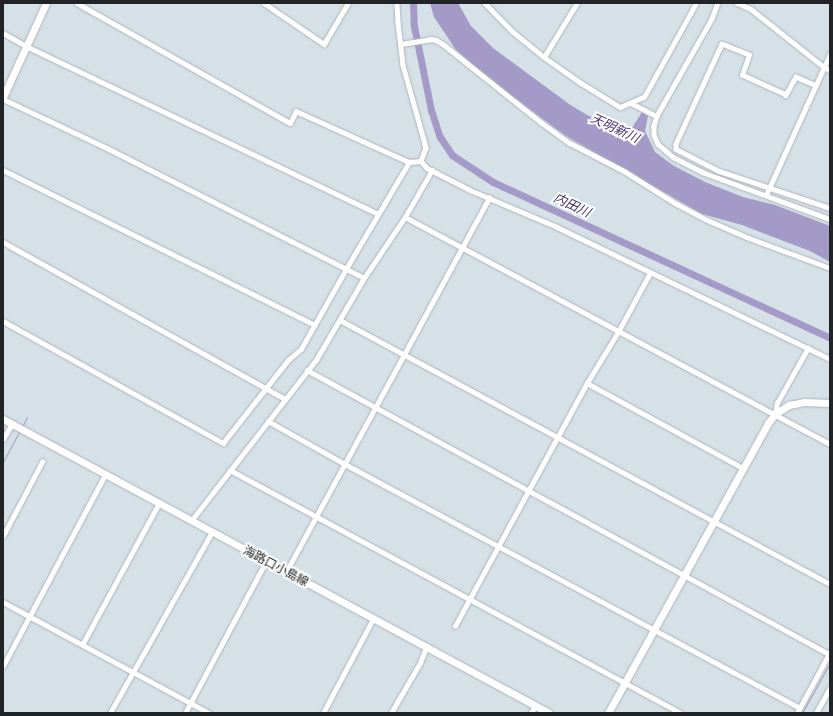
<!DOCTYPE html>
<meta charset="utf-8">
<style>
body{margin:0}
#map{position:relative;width:833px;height:716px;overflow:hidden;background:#d6e1e7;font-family:"Noto Sans","Noto Sans JP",sans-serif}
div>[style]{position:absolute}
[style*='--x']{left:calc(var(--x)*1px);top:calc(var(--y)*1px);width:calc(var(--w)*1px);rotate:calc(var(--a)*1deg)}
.water>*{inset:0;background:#a49ac7}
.stream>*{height:1px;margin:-0.5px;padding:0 0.5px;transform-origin:0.5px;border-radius:0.5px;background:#a49ac7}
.river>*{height:7px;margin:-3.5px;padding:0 3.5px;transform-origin:3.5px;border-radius:3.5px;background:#a49ac7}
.roads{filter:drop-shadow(0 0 1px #acb6bc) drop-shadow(0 0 1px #acb6bc)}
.street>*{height:4.5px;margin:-2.25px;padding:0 2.25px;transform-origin:2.25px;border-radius:2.25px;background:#fff}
.secondary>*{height:7px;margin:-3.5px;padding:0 3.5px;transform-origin:3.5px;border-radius:3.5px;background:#fff}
span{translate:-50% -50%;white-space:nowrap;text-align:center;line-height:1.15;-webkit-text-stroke:4px #fff;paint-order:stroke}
.street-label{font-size:12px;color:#202426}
.water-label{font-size:13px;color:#483871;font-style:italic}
.frame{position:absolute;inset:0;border:4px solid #202426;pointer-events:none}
</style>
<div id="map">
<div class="water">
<i style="clip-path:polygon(430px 3px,458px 3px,471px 26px,493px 48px,569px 104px,587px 115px,610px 124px,632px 128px,642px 112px,648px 116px,645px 131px,655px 152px,674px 166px,705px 182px,743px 197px,775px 205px,830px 226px,830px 262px,810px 251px,742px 225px,702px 214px,566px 136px,499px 87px,456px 50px,434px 17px)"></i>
</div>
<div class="stream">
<i style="--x:23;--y:425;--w:9;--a:-63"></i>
<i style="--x:3;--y:462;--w:34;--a:-62"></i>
<i style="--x:802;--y:713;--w:57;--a:-60.8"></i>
</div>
<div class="river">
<i style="--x:413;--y:3;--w:23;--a:88"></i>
<i style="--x:414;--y:26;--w:86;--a:78.6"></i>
<i style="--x:431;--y:110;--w:28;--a:72"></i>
<i style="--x:440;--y:137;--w:22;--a:56"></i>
<i style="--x:452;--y:155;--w:49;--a:33.4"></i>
<i style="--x:493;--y:182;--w:371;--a:24.8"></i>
</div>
<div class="roads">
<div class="street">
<i style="--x:77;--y:3;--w:244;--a:29.4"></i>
<i style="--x:290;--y:123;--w:13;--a:-63"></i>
<i style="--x:296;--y:111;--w:124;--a:24.3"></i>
<i style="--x:409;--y:162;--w:12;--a:-5"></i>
<i style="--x:421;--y:161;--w:9;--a:49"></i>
<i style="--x:427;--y:168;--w:48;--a:27.1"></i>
<i style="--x:470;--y:190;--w:95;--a:23"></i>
<i style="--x:557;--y:227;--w:303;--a:25.8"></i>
<i style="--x:264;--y:3;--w:73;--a:34.3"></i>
<i style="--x:324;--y:44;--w:48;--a:-59.7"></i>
<i style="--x:397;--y:3;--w:20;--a:87"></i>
<i style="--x:398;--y:23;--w:42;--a:83.2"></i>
<i style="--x:403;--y:65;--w:82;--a:74.4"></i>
<i style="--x:425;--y:144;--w:4;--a:76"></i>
<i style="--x:426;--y:148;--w:14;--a:111"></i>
<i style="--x:485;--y:3;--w:39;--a:46"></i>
<i style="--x:512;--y:31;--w:41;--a:39.1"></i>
<i style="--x:544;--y:57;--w:45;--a:35.1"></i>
<i style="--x:581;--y:83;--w:46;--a:31.6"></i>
<i style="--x:620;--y:107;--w:26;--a:-23"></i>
<i style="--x:644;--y:97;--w:107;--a:-61"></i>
<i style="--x:718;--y:3;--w:17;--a:111"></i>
<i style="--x:712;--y:19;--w:112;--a:119.6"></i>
<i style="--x:657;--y:116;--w:10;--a:107"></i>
<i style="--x:654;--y:126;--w:9;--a:90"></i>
<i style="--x:654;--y:135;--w:10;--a:66"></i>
<i style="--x:658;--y:144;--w:20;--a:41"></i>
<i style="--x:673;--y:157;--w:33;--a:27"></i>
<i style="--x:702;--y:172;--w:136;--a:20.2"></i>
<i style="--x:737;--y:3;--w:15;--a:23"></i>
<i style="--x:751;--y:9;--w:93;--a:38.5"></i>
<i style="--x:824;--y:67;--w:7;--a:27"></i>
<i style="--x:3;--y:33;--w:26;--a:29"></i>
<i style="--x:26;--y:46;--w:390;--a:25.5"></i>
<i style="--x:401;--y:44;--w:30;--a:-9"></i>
<i style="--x:431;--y:39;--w:5;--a:11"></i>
<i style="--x:436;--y:40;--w:8;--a:30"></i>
<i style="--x:443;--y:44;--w:127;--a:38.6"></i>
<i style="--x:542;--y:123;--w:34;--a:36"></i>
<i style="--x:570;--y:143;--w:61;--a:27.4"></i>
<i style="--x:624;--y:171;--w:60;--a:32.1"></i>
<i style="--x:675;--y:203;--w:34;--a:28"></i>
<i style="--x:705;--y:219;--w:48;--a:23.4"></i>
<i style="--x:749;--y:238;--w:86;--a:20.3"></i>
<i style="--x:544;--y:57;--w:63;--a:-58.6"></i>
<i style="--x:816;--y:86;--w:22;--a:-156"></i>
<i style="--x:796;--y:77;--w:21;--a:119"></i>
<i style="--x:786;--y:95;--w:48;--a:-155.6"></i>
<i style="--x:742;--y:75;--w:21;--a:-71"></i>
<i style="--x:749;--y:55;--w:29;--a:-158"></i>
<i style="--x:722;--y:44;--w:110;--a:114.7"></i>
<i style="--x:676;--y:144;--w:5;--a:90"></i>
<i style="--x:676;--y:149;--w:48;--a:27.1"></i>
<i style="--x:719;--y:171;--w:117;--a:18.4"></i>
<i style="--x:3;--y:99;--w:115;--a:25.2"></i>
<i style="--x:107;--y:148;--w:288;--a:26.8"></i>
<i style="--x:631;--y:103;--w:29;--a:27"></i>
<i style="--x:3;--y:170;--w:348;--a:26.4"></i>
<i style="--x:766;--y:195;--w:155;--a:-65.6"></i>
<i style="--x:405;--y:217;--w:482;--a:28.1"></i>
<i style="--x:3;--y:242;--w:323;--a:29.1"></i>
<i style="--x:340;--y:320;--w:557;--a:28.31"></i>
<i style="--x:3;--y:321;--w:252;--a:29"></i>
<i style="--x:223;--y:443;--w:105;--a:-51.9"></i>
<i style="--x:288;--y:360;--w:17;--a:-40"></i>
<i style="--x:301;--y:349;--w:92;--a:-60.6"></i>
<i style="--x:346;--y:269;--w:124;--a:-59.5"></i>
<i style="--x:307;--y:370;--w:594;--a:28.55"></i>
<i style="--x:587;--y:383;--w:178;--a:28.6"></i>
<i style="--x:775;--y:414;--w:11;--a:-80"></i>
<i style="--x:777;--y:403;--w:63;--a:-60.6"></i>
<i style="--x:268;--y:421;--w:88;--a:29.2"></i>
<i style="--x:345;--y:464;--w:516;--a:28.2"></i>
<i style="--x:3;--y:439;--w:17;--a:-59"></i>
<i style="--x:230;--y:470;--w:512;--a:28.32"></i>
<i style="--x:191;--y:521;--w:204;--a:-52.2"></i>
<i style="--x:316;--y:360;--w:95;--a:-59.7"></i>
<i style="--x:364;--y:278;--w:73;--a:-56.1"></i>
<i style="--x:405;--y:217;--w:54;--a:-60.1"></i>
<i style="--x:3;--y:536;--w:84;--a:-62.2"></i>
<i style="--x:286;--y:572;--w:426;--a:-61.5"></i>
<i style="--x:3;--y:602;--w:234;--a:28.3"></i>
<i style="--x:455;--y:626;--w:277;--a:-61.5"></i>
<i style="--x:587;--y:383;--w:60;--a:-58.7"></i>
<i style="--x:618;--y:332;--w:67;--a:-61.5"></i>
<i style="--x:82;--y:645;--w:162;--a:-61.5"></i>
<i style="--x:3;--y:666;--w:217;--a:-61.9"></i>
<i style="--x:110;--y:713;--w:208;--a:-60.6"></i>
<i style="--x:185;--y:713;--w:172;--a:-61.9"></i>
<i style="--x:323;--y:713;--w:106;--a:-62"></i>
<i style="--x:391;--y:713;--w:58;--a:-59.9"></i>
<i style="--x:420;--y:663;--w:17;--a:-69"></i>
<i style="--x:531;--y:713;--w:8;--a:-60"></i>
<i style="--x:797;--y:713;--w:69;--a:-61.6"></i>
<i style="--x:816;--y:713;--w:29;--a:-61"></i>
</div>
<div class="secondary">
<i style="--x:3;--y:97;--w:103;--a:-65.4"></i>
<i style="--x:3;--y:419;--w:620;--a:28.3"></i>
<i style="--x:608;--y:713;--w:331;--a:-61.1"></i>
<i style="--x:768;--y:423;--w:11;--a:-52"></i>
<i style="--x:775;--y:414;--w:17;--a:-33"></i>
<i style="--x:789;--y:405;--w:15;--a:-11"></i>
<i style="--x:804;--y:402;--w:26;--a:2"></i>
</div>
</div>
<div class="street-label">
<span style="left:276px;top:566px;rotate:28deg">海路口小島線</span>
</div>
<div class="water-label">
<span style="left:615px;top:128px;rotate:25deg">天明新川</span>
<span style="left:572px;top:205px;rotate:25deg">内田川</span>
</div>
<div class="frame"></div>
</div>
